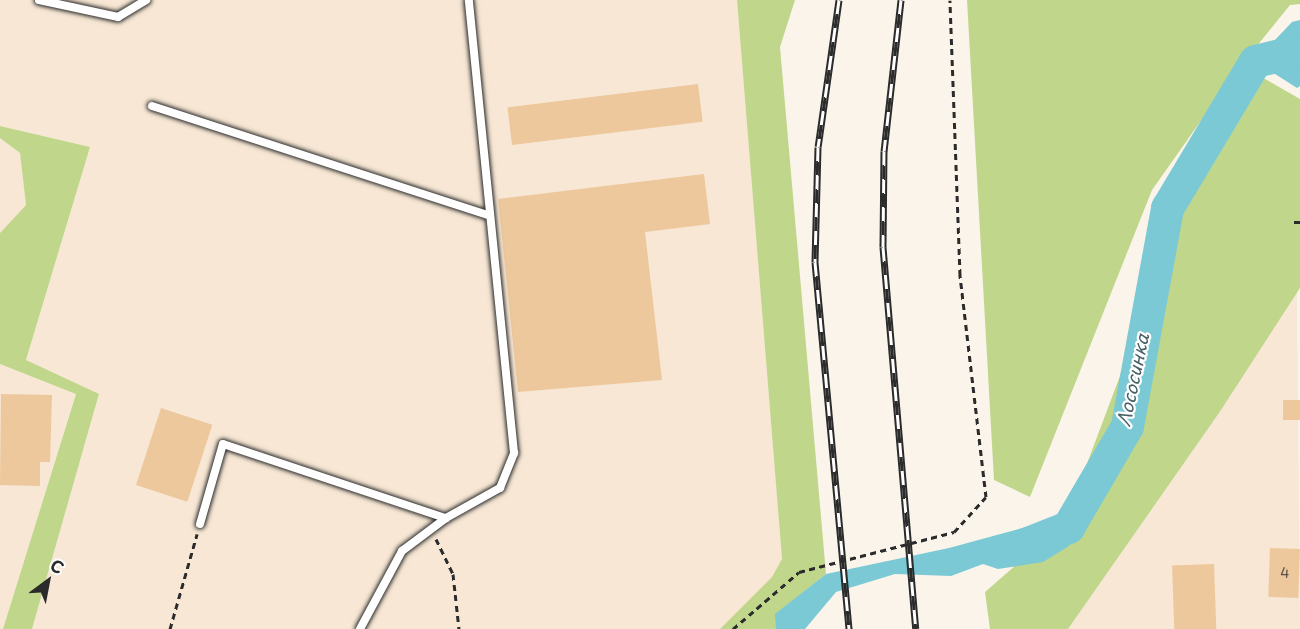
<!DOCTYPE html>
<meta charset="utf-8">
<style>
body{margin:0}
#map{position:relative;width:1300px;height:629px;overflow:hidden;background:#fbf4eb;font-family:"Playpen Sans",sans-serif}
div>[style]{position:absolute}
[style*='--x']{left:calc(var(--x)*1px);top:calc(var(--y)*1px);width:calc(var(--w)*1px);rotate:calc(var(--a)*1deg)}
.built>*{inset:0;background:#f7e7d4}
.green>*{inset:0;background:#c0d68b}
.water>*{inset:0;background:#7ac9d5}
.river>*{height:33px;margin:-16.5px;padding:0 16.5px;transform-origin:16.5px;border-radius:16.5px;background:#7ac9d5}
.building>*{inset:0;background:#edc89d;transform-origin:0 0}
.path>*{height:3px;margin-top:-1.5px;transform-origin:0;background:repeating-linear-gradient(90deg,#2b2b2b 0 6px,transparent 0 10.5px)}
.roads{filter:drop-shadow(0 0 2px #2b2b2b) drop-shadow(0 0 2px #2b2b2b)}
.lane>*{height:8px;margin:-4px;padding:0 4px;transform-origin:4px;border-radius:4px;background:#fff}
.rail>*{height:7px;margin-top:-3.5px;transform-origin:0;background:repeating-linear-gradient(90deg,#fff 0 14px,#2b2b2b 0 28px);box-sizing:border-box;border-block:2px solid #2b2b2b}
span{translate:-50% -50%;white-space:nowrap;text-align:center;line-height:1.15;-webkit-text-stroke:4.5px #fff;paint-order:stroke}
.number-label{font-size:14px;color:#5c5248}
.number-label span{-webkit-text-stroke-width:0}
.water-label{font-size:18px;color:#476266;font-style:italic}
.north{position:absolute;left:18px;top:551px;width:60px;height:60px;-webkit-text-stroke:4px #fff;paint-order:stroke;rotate:32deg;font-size:16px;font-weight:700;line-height:24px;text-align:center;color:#2b2b2b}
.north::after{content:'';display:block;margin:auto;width:21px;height:27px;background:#2b2b2b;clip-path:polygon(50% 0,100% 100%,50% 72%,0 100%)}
</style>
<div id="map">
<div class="built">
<i style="clip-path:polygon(0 0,737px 0,782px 559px,772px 577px,720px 629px,32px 629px,99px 395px,26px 360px,90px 147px,0 126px)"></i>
<i style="clip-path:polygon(0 138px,20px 153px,26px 205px,0 233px)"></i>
<i style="clip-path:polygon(1297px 288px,1300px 629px,1068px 629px,1219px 413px)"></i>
<i style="clip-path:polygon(0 364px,76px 393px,3px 629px,0 629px)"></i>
</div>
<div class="green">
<i style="clip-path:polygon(737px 0,795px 0,780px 47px,826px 574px,776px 614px,776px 629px,720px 629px,772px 577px,782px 559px)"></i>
<i style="clip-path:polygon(967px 0,1300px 0,1300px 4px,1290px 5px,1231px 78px,1152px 190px,1030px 497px,994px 480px)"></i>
<i style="clip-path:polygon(1260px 76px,1300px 99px,1300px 288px,1219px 413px,1068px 629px,990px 629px,985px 592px,1065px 522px,1181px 214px)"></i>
<i style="clip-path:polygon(0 126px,90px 147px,26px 360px,99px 394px,32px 629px,3px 629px,76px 394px,0 364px,0 233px,26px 205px,20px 153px,0 138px)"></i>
</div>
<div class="water">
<i style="clip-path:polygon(1300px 20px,1300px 86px,1297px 88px,1255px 61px,1292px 22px)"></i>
<i style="clip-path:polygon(1056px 519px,1069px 546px,1043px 562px,998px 569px,983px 564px,951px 576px,895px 574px,836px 592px,805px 629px,776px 629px,775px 614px,826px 574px,949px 548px)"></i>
</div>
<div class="river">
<i style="--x:1020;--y:546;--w:52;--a:-21.6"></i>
<i style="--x:1068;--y:527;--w:117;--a:-59.7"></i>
<i style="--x:1127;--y:426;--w:222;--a:-79.6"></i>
<i style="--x:1167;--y:208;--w:171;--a:-59.1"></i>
<i style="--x:1255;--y:61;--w:46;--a:-13.7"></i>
</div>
<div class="building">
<i style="left:698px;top:84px;width:38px;height:192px;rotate:83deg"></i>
<i style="clip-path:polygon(704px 174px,710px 224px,645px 232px,662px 380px,518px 392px,498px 199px)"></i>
<i style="clip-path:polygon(1px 394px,52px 395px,50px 462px,40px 462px,40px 486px,0 485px)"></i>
<i style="left:1283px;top:400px;width:17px;height:20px"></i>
<i style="left:161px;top:408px;width:54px;height:81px;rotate:18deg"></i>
<i style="left:1270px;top:548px;width:30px;height:49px;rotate:2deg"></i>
<i style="left:1214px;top:564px;width:65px;height:42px;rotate:88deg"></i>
</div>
<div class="path">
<i style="--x:1294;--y:222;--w:6;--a:0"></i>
<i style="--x:436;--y:539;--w:39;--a:64"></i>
<i style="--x:453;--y:574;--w:55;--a:83.8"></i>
<i style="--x:170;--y:629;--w:99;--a:-74.1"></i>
<i style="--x:733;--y:629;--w:87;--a:-40.8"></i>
<i style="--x:799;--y:572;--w:160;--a:-14.5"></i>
<i style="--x:954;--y:532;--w:47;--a:-47.6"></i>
<i style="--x:986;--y:497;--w:224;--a:-96.7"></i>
<i style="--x:960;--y:275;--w:275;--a:-92.1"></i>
</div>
<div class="roads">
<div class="lane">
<i style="--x:39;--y:0;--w:81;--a:12.1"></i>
<i style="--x:118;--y:17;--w:33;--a:-31"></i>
<i style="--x:152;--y:106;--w:353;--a:18"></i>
<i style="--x:200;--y:524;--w:83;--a:-74"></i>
<i style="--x:223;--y:444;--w:235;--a:18.4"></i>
<i style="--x:446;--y:518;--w:62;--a:-29.1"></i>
<i style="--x:500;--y:488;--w:38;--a:-68"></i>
<i style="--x:514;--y:453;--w:455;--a:-95.7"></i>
<i style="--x:360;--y:629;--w:89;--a:-61.7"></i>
<i style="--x:402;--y:551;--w:55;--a:-36.9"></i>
</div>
</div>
<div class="rail">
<i style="--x:839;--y:0;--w:148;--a:98.1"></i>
<i style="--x:818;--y:147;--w:115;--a:91.5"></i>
<i style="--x:815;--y:262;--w:369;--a:84.7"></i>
<i style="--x:901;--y:0;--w:152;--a:96.4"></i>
<i style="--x:884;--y:151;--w:96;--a:90.6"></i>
<i style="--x:883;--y:247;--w:383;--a:85.1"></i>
</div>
<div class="number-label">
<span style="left:1285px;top:573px">4</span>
</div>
<div class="water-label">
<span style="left:1133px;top:380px;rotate:-78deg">Лососинка</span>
</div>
<div class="north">С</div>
</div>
